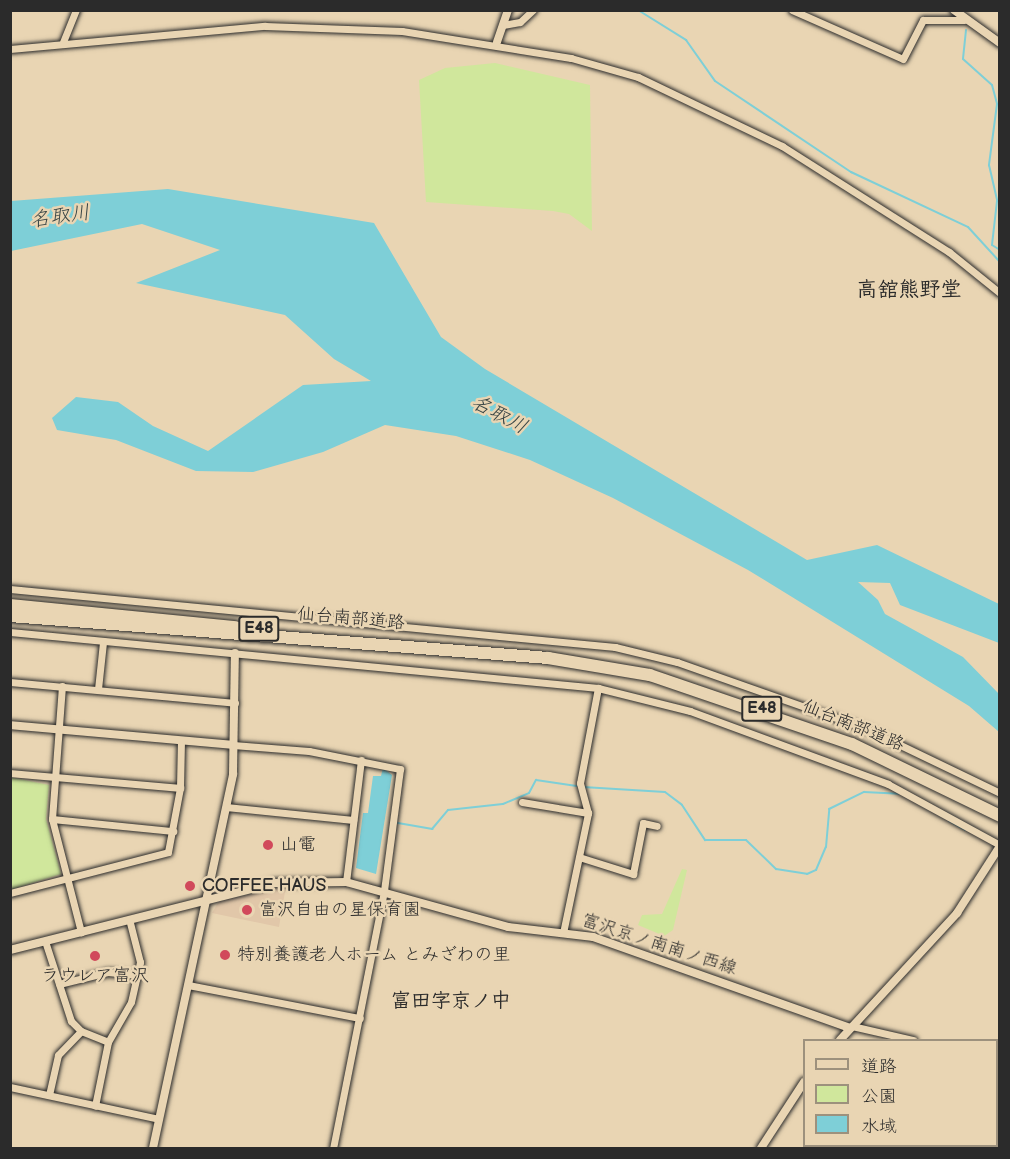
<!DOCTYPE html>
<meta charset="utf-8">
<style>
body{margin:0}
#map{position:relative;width:1010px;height:1159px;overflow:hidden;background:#e9d5b3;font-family:"Balsamiq Sans","Klee One",sans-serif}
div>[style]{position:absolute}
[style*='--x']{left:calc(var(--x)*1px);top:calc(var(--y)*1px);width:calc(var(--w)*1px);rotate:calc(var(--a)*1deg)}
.built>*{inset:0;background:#e1c7a9}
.green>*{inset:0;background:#d0e79c}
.water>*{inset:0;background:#7ecfd7}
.stream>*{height:2px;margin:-1px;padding:0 1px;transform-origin:1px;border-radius:1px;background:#7ecfd7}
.roads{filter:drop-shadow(0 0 2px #2b2b2b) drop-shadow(0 0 2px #2b2b2b)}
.minor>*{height:7px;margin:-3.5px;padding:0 3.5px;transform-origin:3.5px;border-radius:3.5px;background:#e9d5b3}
.tertiary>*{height:8px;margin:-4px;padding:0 4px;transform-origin:4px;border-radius:4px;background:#e9d5b3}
.motorway>*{height:12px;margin:-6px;padding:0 6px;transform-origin:6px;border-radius:6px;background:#e9d5b3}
.dots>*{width:16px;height:16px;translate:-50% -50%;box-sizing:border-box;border:3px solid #e9d5b3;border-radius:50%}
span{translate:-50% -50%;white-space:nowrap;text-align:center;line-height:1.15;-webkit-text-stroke:5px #e9d5b3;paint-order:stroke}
.shield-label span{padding:2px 4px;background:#e9d5b3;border:2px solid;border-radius:4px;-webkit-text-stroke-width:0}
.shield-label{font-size:16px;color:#2b2b2b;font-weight:700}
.street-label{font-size:18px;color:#2b2b2b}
.poi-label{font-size:18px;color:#2b2b2b}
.left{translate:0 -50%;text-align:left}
.water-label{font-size:20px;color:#374445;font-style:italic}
.neighbourhood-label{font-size:20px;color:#2b2b2b;font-weight:700}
.quarter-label{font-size:21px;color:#2b2b2b;font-weight:700}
.frame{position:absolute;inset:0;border:12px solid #2b2b2b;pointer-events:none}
.legend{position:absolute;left:803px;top:1039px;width:195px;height:108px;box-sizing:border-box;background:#e9d5b3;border:2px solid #9d917d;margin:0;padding:8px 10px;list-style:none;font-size:18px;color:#2b2b2b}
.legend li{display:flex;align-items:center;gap:12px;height:30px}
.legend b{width:30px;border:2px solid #9d917d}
</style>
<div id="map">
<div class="built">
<i style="clip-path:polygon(286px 886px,279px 927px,212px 913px,219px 901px)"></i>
</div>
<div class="green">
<i style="clip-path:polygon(495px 63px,590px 85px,592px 231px,569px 214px,553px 211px,426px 202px,419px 80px,445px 68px)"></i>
<i style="clip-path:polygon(10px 777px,49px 785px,46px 819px,61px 874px,10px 890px)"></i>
<i style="clip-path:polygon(682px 869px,687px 870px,673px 930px,664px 936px,638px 925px,642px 915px,662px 914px)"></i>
</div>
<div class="water">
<i style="clip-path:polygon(168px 189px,374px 223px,441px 337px,485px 369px,807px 560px,877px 545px,999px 604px,999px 643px,900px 605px,890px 583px,858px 582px,878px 600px,885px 614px,963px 657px,999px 694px,999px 732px,969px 706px,748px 570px,613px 498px,530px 460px,456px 436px,385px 425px,323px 452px,253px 472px,196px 471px,116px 440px,57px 430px,52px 418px,76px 397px,118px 402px,153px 426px,208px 451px,303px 385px,371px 381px,334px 359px,285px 315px,136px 283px,220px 250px,142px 224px,11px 251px,11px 201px)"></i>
<i style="clip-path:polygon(383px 768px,392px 775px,376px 874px,356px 868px,363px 813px,368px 813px,373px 776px,381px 776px)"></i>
</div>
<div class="stream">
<i style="--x:638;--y:10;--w:57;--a:32"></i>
<i style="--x:686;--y:40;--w:50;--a:54.7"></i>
<i style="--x:715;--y:81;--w:164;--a:33.8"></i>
<i style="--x:851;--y:172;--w:129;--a:25.2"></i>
<i style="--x:968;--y:227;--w:47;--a:47.6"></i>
<i style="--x:966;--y:30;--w:29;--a:96"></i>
<i style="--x:963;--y:59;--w:39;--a:42"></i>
<i style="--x:992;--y:85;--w:20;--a:75"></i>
<i style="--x:997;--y:104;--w:62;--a:97.5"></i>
<i style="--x:989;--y:165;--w:37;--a:77"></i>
<i style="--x:997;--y:201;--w:44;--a:96.5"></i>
<i style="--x:992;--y:245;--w:9;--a:32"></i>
<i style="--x:583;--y:787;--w:82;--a:3.5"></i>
<i style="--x:665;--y:792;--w:21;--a:37"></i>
<i style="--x:682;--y:805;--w:42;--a:56.7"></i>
<i style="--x:705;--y:840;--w:41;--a:0"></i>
<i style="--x:746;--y:840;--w:42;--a:44"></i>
<i style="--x:776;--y:869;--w:31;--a:9"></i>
<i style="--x:807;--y:874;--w:10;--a:-24"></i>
<i style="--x:816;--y:870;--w:25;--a:-67"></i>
<i style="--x:826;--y:847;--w:38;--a:-85"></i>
<i style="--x:829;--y:809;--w:39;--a:-26"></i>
<i style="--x:864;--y:792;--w:35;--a:3"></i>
<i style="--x:949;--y:821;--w:18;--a:29"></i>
<i style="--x:398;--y:823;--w:35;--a:10"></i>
<i style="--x:432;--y:829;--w:25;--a:-50"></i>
<i style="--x:448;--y:810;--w:55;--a:-6.2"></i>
<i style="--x:503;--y:804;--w:28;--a:-23"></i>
<i style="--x:529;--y:793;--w:15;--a:-62"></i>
<i style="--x:536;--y:780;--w:41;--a:8.3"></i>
</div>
<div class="roads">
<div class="minor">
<i style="--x:792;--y:10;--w:121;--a:23.8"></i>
<i style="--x:903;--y:59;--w:44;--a:-62.9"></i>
<i style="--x:923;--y:20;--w:41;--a:0"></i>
<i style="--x:503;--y:25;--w:17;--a:-10"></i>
<i style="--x:520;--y:22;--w:18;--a:-43"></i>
<i style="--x:63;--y:42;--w:35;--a:-68"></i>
<i style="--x:10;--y:49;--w:256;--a:-5.2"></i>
<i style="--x:265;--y:26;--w:137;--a:2.1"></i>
<i style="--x:402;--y:31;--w:171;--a:9.1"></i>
<i style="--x:571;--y:58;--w:70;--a:15.8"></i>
<i style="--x:638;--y:77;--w:160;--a:25.6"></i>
<i style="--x:782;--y:146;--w:198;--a:32.4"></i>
<i style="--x:949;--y:252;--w:65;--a:38.8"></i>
<i style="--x:10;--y:589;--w:608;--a:5.48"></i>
<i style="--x:615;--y:647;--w:64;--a:13.6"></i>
<i style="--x:677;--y:662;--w:201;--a:19.4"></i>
<i style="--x:867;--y:729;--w:148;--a:25.7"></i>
<i style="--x:10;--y:632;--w:591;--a:5.44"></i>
<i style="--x:598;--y:688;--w:95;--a:14"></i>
<i style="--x:690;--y:711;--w:211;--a:20.2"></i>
<i style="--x:888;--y:784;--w:128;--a:28.6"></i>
<i style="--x:10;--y:682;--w:226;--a:5.3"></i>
<i style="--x:62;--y:686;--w:133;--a:94.3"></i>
<i style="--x:52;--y:819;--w:117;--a:75.6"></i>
<i style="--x:98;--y:689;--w:47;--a:-83.9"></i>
<i style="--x:233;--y:745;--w:76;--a:4.5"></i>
<i style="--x:309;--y:751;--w:93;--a:11.2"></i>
<i style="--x:400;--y:769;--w:123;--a:97.5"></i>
<i style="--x:384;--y:891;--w:262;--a:101.2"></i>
<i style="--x:10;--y:773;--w:171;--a:5"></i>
<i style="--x:522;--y:802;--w:67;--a:9.5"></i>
<i style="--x:226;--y:807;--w:128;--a:5.8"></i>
<i style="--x:52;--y:819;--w:122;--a:5.7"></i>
<i style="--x:579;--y:857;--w:57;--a:17.5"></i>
<i style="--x:633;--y:874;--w:52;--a:-78.9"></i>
<i style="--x:643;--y:823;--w:14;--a:12"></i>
<i style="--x:346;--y:882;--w:123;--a:-83"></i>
<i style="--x:10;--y:893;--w:163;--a:-14.5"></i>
<i style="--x:168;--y:852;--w:65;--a:-79.4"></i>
<i style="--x:180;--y:788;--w:48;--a:-88.8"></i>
<i style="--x:563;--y:933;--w:123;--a:-78.2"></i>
<i style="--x:588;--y:813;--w:31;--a:-105"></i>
<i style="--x:580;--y:783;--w:97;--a:-79.3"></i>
<i style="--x:45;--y:941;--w:84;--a:72"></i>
<i style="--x:71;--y:1021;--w:14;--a:45"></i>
<i style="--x:59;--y:984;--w:50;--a:-13.8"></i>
<i style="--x:108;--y:972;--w:29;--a:6"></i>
<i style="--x:188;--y:985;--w:175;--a:10.9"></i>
<i style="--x:852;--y:1026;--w:63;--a:12.9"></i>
<i style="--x:108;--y:1042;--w:46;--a:-60.1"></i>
<i style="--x:131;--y:1002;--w:41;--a:-77.3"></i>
<i style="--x:140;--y:962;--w:44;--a:-104.3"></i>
<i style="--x:10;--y:1087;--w:152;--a:12.1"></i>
<i style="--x:49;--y:1095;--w:41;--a:-77.3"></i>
<i style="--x:58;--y:1055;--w:33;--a:-46"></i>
<i style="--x:81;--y:1031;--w:29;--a:22"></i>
<i style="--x:108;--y:1042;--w:65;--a:101.5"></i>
<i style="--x:956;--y:1146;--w:7;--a:16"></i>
</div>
<div class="tertiary">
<i style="--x:954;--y:10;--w:57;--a:35.7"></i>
<i style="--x:497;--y:42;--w:34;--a:-71"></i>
<i style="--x:10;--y:725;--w:224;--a:5.1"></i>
<i style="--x:10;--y:950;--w:273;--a:-14.2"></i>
<i style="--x:275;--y:883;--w:71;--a:-0.8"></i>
<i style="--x:346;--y:882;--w:168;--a:15.5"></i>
<i style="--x:508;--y:927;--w:86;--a:6.7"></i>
<i style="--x:593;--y:937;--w:273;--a:19.5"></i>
<i style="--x:840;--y:1040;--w:173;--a:-47.3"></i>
<i style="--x:957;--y:913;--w:80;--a:-57.3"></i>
<i style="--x:153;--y:1148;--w:382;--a:-77.9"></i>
<i style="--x:233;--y:774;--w:121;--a:-89.1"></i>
<i style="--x:761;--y:1148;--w:79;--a:-56.9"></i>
</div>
<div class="motorway">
<i style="--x:10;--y:605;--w:227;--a:5.6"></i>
<i style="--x:10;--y:616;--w:540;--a:4.46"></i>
<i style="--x:548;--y:658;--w:103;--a:9.5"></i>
<i style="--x:650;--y:675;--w:213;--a:18.9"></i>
<i style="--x:852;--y:744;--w:165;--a:25.9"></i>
</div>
</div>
<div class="dots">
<i style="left:268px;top:845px;background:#d1495b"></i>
<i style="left:190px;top:886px;background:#d1495b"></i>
<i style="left:247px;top:910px;background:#d1495b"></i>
<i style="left:225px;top:955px;background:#d1495b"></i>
<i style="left:95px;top:956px;background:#d1495b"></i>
</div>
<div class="shield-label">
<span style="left:259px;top:629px">E48</span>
<span style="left:762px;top:709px">E48</span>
</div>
<div class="street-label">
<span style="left:351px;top:619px;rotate:5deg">仙台南部道路</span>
<span style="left:853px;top:726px;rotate:22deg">仙台南部道路</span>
<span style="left:659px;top:945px;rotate:18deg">富沢京ノ南南ノ西線</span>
</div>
<div class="poi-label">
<span class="left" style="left:280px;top:845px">山電</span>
<span class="left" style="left:202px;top:886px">COFFEE HAUS</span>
<span class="left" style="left:259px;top:910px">富沢自由の星保育園</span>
<span class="left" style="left:237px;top:955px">特別養護老人ホーム とみざわの里</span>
<span style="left:95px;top:976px">ラウレア富沢</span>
</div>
<div class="water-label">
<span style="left:60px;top:217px;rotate:-8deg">名取川</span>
<span style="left:499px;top:415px;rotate:28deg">名取川</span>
</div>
<div class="neighbourhood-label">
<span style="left:451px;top:1001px">富田字京ノ中</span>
</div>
<div class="quarter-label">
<span style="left:909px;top:290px">高舘熊野堂</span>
</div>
<div class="frame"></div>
<ul class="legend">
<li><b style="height:8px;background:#e9d5b3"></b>道路</li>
<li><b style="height:16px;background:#d0e79c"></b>公園</li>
<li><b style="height:16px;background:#7ecfd7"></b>水域</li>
</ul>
</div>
